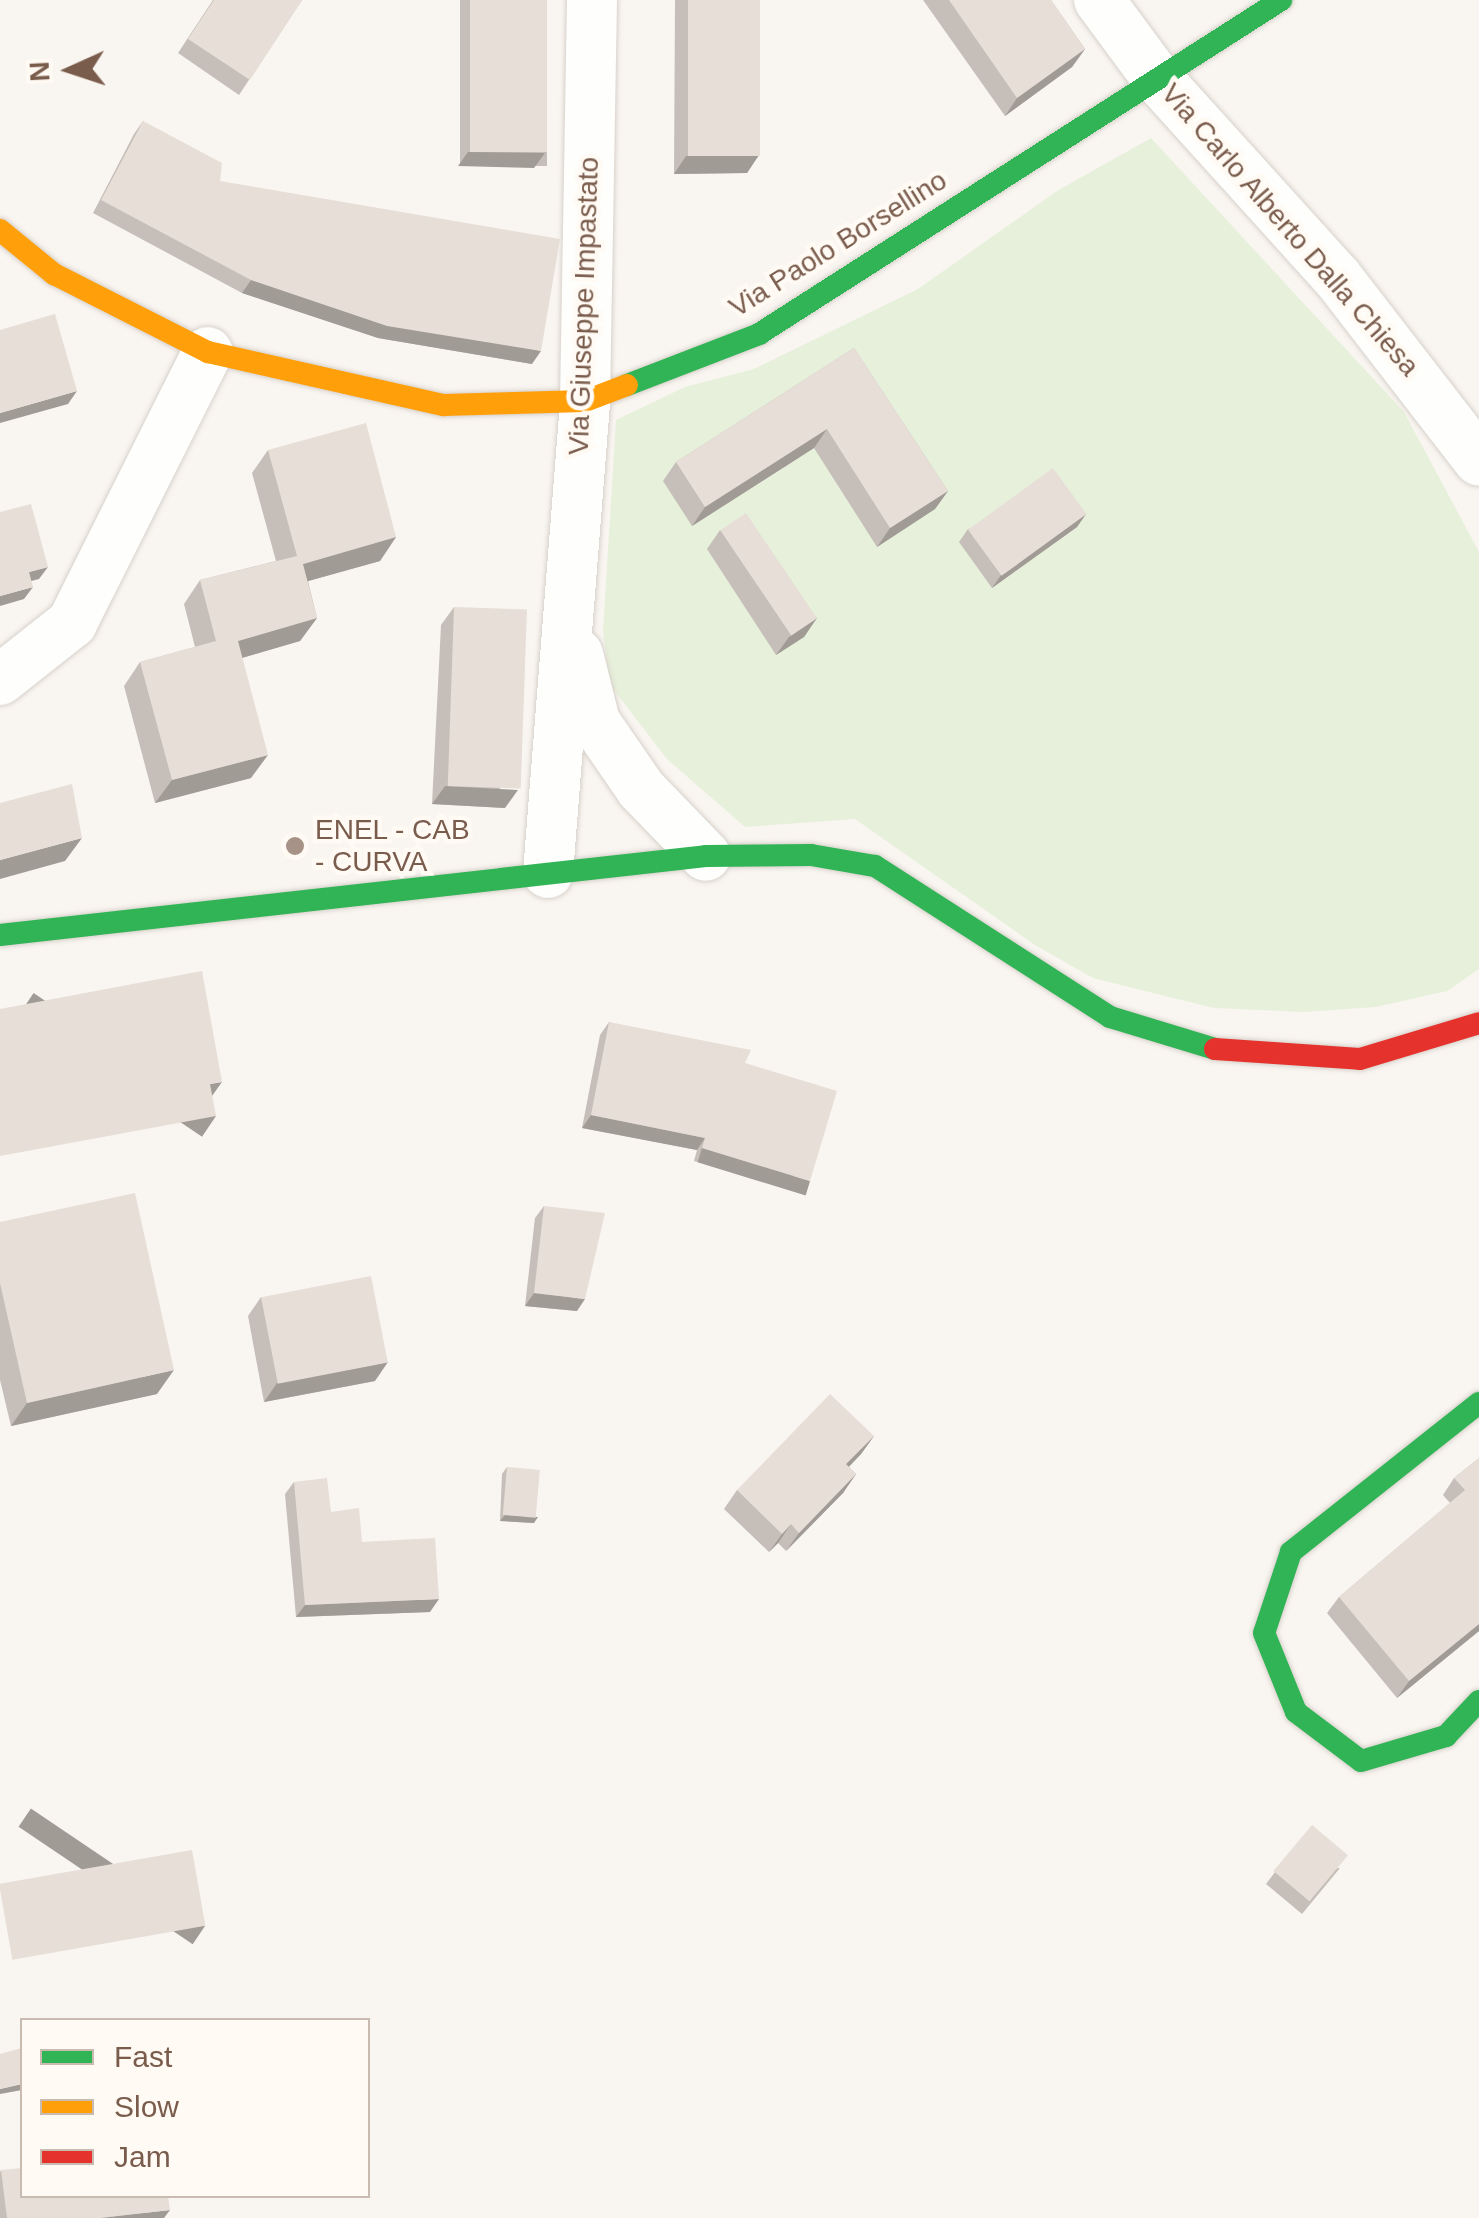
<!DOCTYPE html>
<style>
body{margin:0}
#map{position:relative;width:1479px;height:2218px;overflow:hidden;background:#f9f5f0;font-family:Helvetica,sans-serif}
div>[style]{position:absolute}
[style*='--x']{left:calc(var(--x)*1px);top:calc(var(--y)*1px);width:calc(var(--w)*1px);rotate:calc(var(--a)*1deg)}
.green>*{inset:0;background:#e7f0db}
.roads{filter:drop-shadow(0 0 2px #d7d1cb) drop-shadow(0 0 2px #d7d1cb)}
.street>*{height:50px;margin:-25px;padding:0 25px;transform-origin:25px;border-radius:25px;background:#fefefd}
.fast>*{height:22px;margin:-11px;padding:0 11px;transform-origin:11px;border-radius:11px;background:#30b455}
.slow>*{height:22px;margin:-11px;padding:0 11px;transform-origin:11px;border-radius:11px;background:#ff9f0a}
.jam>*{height:22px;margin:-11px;padding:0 11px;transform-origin:11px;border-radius:11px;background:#e5322d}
.wall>*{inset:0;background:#c6bfb9;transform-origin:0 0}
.shaded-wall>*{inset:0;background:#a19b96;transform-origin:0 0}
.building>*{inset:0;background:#e6ded7;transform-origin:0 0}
.dots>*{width:28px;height:28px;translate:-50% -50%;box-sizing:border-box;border:5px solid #fffaf3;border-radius:50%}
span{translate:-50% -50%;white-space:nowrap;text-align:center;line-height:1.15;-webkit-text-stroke:9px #fffaf3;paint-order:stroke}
.street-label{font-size:28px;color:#7a5c4d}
.poi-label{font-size:28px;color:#7a5c4d}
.left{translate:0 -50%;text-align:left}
.legend{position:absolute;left:20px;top:2018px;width:350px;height:180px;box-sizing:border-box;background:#fffaf3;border:2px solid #cabbb1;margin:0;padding:12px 18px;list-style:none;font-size:30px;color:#7a5c4d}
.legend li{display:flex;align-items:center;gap:20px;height:50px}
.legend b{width:50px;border:2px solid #cabbb1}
.north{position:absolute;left:20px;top:20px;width:100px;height:100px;-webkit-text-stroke:8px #fffaf3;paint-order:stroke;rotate:267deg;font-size:28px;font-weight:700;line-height:40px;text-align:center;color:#7a5c4d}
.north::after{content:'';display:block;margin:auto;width:35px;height:45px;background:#7a5c4d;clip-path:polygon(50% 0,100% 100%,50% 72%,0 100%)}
</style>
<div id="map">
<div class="green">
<i style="clip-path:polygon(1151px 138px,1404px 412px,1479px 552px,1479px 969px,1447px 991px,1376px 1007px,1303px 1012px,1214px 1008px,1093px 978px,1035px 945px,855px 819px,745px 827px,667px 759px,610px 685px,603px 631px,616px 420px,685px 387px,754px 369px,918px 289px,1057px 191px)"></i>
</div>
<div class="roads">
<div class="street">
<i style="--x:1099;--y:0;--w:96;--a:53.5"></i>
<i style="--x:1156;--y:77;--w:270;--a:47.9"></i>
<i style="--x:1337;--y:277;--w:232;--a:52.3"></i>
<i style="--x:578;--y:654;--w:70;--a:76"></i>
<i style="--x:595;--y:722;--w:81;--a:55.5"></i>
<i style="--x:641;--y:789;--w:93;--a:45.9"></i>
<i style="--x:0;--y:680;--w:92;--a:-38.4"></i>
<i style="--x:72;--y:623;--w:303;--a:-63.4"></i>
<i style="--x:548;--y:873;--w:473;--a:-85.5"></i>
<i style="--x:585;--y:401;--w:401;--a:-89"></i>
</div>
<div class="fast">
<i style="--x:627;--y:385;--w:142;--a:-21.1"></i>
<i style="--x:759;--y:334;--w:620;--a:-32.61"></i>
<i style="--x:0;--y:935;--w:710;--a:-6.38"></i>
<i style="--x:706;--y:856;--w:105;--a:-0.5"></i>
<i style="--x:811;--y:855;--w:65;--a:9.8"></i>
<i style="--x:875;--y:866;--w:279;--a:32.7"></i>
<i style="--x:1110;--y:1017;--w:110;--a:16.9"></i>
<i style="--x:1479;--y:1403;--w:240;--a:141.6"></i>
<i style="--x:1291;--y:1552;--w:85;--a:108.4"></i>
<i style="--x:1264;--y:1633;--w:85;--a:67.9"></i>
<i style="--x:1296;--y:1712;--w:81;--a:37"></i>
<i style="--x:1361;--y:1761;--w:89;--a:-16.4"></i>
<i style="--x:1446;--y:1736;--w:48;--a:-46.7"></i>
</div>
<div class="slow">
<i style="--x:0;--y:230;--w:70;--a:39.2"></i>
<i style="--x:54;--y:274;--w:173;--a:26.9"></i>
<i style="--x:208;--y:352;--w:242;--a:12.7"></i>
<i style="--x:444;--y:405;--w:141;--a:-1.6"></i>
<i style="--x:585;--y:401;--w:45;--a:-20.9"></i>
</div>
<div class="jam">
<i style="--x:1215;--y:1049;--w:145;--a:3.9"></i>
<i style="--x:1360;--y:1059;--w:124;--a:-16.8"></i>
</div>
</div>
<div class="wall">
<i style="clip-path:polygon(213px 0,302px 0,239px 95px,178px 53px)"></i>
<i style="left:460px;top:0;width:87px;height:166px"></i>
<i style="clip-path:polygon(675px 0,760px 0,759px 155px,747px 173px,674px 174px)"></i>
<i style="clip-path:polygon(923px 0,1051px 0,1085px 49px,1072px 67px,1005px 116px)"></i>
<i style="clip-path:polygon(143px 121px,220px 181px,532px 364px,378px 338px,242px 293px,93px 213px,134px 134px)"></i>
<i style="clip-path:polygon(854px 348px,948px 491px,935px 509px,877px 547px,814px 448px,692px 526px,663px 481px,676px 462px)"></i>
<i style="clip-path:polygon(268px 450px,396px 537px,380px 561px,308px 581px,317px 618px,300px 641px,242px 658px,251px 778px,155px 803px,124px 686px,140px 662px,195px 647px,184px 604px,200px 580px,276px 561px,252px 473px)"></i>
<i style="clip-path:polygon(1086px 514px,1077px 527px,992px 588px,959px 542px,968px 529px)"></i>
<i style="clip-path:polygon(720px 530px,817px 618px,804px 637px,776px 655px,707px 549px)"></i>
<i style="clip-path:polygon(454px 607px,505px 808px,432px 804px,441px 625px)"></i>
<i style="clip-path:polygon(609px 1022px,745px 1063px,801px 1193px,694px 1161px,697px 1150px,582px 1128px,600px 1035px)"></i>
<i style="clip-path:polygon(544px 1206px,577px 1311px,525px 1306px,535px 1218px)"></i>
<i style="clip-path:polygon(0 1222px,157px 1394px,11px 1426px,0 1380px)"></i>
<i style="clip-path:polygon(261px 1297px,375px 1381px,264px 1402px,248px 1316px)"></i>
<i style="clip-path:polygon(874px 1436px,861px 1454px,849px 1467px,856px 1474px,843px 1493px,786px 1551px,778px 1543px,769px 1552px,724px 1509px,737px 1490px)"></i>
<i style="clip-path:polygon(1479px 1458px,1479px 1631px,1397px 1698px,1327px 1613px,1339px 1597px,1450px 1503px,1443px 1495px,1454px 1478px)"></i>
<i style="clip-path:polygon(507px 1467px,534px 1523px,500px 1521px,502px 1474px)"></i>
<i style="clip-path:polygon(294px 1482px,331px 1512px,430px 1612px,296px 1617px,285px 1494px)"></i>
<i style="clip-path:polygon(1340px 1868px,1302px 1914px,1266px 1884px,1275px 1872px)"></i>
<i style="clip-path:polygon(1px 2170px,164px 2218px,0 2218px,0 2172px)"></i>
</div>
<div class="shaded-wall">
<i style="clip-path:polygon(1085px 49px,1072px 67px,1005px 116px,1017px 98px)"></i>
<i style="clip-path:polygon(468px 152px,545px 153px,534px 168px,458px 166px)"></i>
<i style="clip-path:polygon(759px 155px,747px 173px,674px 174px,686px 156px)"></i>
<i style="clip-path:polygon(251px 280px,541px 351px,532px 364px,378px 338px,242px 293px)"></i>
<i style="clip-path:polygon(77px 391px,68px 404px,0 423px,0 413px)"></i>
<i style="clip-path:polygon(827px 429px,814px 448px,692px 526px,705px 507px)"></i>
<i style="clip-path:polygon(948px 491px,935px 509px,877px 547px,890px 528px)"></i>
<i style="clip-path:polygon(1086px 514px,1077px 527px,992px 588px,1001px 575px)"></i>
<i style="clip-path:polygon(396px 537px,380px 561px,287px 587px,303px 564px)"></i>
<i style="clip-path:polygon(48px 567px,39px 579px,20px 584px,29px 572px)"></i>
<i style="clip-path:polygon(33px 587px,24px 599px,0 606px,0 596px)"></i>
<i style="clip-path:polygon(317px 618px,300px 641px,221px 664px,238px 641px)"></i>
<i style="clip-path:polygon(817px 618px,804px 637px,776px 655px,789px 637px)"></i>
<i style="clip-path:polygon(268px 755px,251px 778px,155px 803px,172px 780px)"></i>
<i style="clip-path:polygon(445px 786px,518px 790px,505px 808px,432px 804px)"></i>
<i style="clip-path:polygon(82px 838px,65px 861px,0 879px,0 860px)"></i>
<i style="clip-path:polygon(222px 1082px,207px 1103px,210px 1084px)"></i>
<i style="clip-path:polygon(591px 1115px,705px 1138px,697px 1150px,582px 1128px)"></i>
<i style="left:216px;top:1116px;width:25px;height:220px;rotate:124deg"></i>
<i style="left:702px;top:1148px;width:113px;height:15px;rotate:17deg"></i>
<i style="clip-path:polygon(534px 1293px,585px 1299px,577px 1311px,525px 1306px)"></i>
<i style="clip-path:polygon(388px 1362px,375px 1381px,264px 1402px,277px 1383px)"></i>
<i style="clip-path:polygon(174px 1370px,157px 1394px,11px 1426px,27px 1403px)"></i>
<i style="clip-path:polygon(874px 1436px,861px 1454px,833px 1483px,846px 1464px)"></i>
<i style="clip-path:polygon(856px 1474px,843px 1493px,786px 1551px,799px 1533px)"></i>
<i style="clip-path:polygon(505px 1515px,538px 1517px,534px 1523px,500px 1521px)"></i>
<i style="clip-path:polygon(791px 1524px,778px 1543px,769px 1552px,782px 1534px)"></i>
<i style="clip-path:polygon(439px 1599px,430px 1612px,296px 1617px,305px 1605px)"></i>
<i style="clip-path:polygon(1479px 1624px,1479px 1631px,1397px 1698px,1409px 1681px)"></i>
<i style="left:205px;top:1926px;width:22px;height:210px;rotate:124deg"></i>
<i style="clip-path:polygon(22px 2084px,22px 2090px,0 2094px,0 2089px)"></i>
<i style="clip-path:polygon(170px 2210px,164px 2218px,100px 2218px)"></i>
</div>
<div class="building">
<i style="clip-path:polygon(214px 0,302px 0,250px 80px,188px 39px)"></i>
<i style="left:470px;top:0;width:77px;height:152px"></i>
<i style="left:688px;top:0;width:72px;height:156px"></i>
<i style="clip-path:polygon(949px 0,1051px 0,1085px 49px,1017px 98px)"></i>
<i style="clip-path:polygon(143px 121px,222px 163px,220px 181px,560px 239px,541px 351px,387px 326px,251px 280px,101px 200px)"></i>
<i style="clip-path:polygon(55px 314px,77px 391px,0 413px,0 330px)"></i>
<i style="clip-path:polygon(854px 348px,948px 491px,890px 528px,827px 429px,705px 507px,676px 462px)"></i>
<i style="clip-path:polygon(366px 423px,396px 537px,303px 564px,317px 618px,238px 641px,268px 755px,172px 780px,140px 662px,216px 641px,200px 580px,297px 556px,268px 450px)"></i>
<i style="left:1053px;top:468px;width:57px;height:105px;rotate:54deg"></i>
<i style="clip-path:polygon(31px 504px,48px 567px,29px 572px,33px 587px,0 596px,0 512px)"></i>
<i style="left:746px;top:513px;width:127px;height:31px;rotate:56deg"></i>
<i style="left:454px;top:607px;width:73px;height:179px;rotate:2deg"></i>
<i style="clip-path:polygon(72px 784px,82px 838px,0 860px,0 803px)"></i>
<i style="clip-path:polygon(202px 971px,222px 1082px,210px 1084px,216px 1116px,0 1156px,0 1009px)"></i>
<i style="clip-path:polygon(609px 1022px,751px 1050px,745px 1063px,837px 1091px,810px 1181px,702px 1148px,705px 1138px,591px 1115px)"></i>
<i style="clip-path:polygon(135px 1193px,174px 1370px,27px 1403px,0 1283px,0 1222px)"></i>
<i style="clip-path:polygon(544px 1206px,605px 1213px,585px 1299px,534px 1293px)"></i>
<i style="left:371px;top:1276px;width:88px;height:112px;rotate:79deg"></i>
<i style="clip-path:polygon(830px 1394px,874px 1436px,846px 1464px,856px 1474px,799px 1533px,791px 1524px,782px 1534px,737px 1490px)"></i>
<i style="clip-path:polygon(1479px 1458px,1479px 1624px,1409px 1681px,1339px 1597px,1465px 1490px,1454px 1478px)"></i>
<i style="left:507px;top:1467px;width:33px;height:48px;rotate:5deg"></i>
<i style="clip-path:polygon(327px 1478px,331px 1512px,359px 1508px,362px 1542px,435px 1538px,439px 1599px,305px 1605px,294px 1482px)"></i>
<i style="left:1312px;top:1825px;width:47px;height:60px;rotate:40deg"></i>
<i style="left:192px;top:1850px;width:77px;height:196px;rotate:80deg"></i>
<i style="clip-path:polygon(22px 2048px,22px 2084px,0 2089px,0 2054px)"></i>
<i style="clip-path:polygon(22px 2168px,22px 2196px,168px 2196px,170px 2210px,100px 2218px,7px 2218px,1px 2170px)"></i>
</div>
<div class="dots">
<i style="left:295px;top:846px;background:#a69286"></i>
</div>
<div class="street-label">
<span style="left:1290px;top:230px;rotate:49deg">Via Carlo Alberto Dalla Chiesa</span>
<span style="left:838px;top:244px;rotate:-32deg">Via Paolo Borsellino</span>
<span style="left:584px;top:306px;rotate:-88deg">Via Giuseppe Impastato</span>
</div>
<div class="poi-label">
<span class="left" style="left:315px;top:846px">ENEL - CAB<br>- CURVA</span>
</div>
<ul class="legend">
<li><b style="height:12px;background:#30b455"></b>Fast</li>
<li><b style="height:12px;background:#ff9f0a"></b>Slow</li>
<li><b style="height:12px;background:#e5322d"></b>Jam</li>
</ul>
<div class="north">N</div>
</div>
